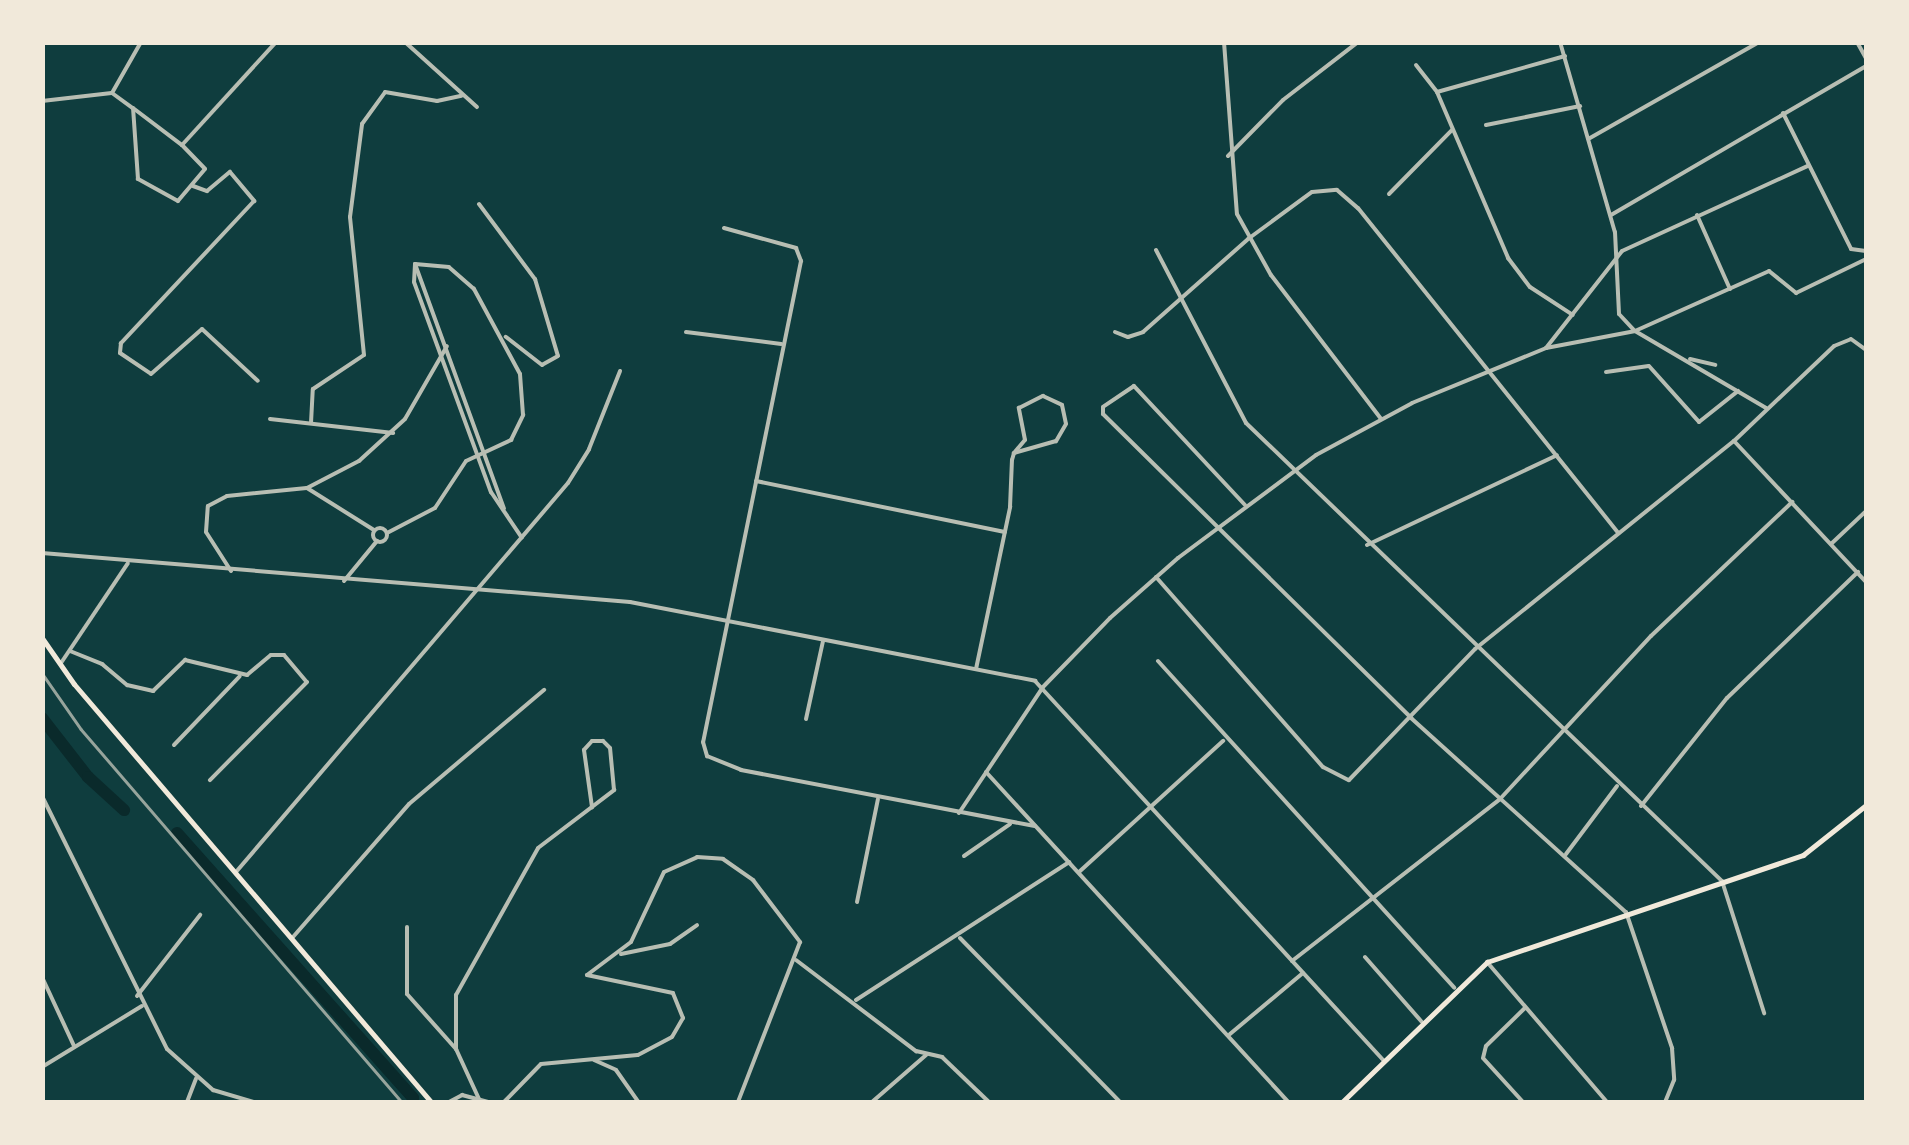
<!DOCTYPE html>
<style>
body{margin:0}
#map{position:relative;width:1909px;height:1145px;overflow:hidden;background:#0f3d3e;font-family:"Exo 2",sans-serif}
div>[style]{position:absolute}
[style*='--x']{left:calc(var(--x)*1px);top:calc(var(--y)*1px);width:calc(var(--w)*1px);rotate:calc(var(--a)*1deg)}
.river>*{height:12px;margin:-6px;padding:0 6px;transform-origin:6px;border-radius:6px;background:#0a2a2b}
.minor>*{height:4px;margin:-2px;padding:0 2px;transform-origin:2px;border-radius:2px;background:#b8beb3}
.minor>.ring{margin:-2px;padding:0;box-sizing:content-box;background:none;border:4px solid #b8beb3;border-radius:50%}
.tertiary>*{height:4px;margin:-2px;padding:0 2px;transform-origin:2px;border-radius:2px;background:#b8beb3}
.secondary>*{height:5px;margin:-2.5px;padding:0 2.5px;transform-origin:2.5px;border-radius:2.5px;background:#f1e9da}
.rail>*{height:2.5px;margin:-1.25px;padding:0 1.25px;transform-origin:1.25px;border-radius:1.25px;background:#97a49c}
span{translate:-50% -50%;white-space:nowrap;text-align:center;line-height:1.15;-webkit-text-stroke:9px #f1e9da;paint-order:stroke}
.frame{position:absolute;inset:0;border:45px solid #f1e9da;pointer-events:none}
</style>
<div id="map">
<div class="river">
<i style="--x:42;--y:718;--w:75;--a:52.1"></i>
<i style="--x:88;--y:777;--w:49;--a:42.5"></i>
<i style="--x:177;--y:833;--w:355;--a:48.3"></i>
</div>
<div class="minor">
<i style="--x:405;--y:42;--w:97;--a:42.1"></i>
<i style="--x:1224;--y:42;--w:172;--a:85.7"></i>
<i style="--x:1237;--y:214;--w:70;--a:60.9"></i>
<i style="--x:1271;--y:275;--w:181;--a:52.6"></i>
<i style="--x:1560;--y:42;--w:198;--a:73.9"></i>
<i style="--x:1615;--y:232;--w:82;--a:87.2"></i>
<i style="--x:1619;--y:314;--w:23;--a:47"></i>
<i style="--x:1635;--y:331;--w:152;--a:30.4"></i>
<i style="--x:1857;--y:42;--w:18;--a:61"></i>
<i style="--x:1416;--y:65;--w:34;--a:52"></i>
<i style="--x:1437;--y:92;--w:181;--a:66.8"></i>
<i style="--x:1508;--y:258;--w:36;--a:53"></i>
<i style="--x:1530;--y:287;--w:51;--a:33.1"></i>
<i style="--x:1437;--y:92;--w:133;--a:-15.7"></i>
<i style="--x:112;--y:93;--w:59;--a:-60.4"></i>
<i style="--x:42;--y:101;--w:70;--a:-6.5"></i>
<i style="--x:112;--y:93;--w:26;--a:36"></i>
<i style="--x:133;--y:108;--w:61;--a:37.1"></i>
<i style="--x:182;--y:145;--w:33;--a:46"></i>
<i style="--x:205;--y:169;--w:42;--a:130.2"></i>
<i style="--x:178;--y:201;--w:46;--a:-151.2"></i>
<i style="--x:138;--y:179;--w:71;--a:-94"></i>
<i style="--x:1783;--y:113;--w:152;--a:63.4"></i>
<i style="--x:1851;--y:249;--w:15;--a:8"></i>
<i style="--x:1486;--y:125;--w:96;--a:-11.4"></i>
<i style="--x:1590;--y:138;--w:194;--a:-29.6"></i>
<i style="--x:182;--y:145;--w:139;--a:-47.6"></i>
<i style="--x:1228;--y:156;--w:78;--a:-45.5"></i>
<i style="--x:1283;--y:100;--w:95;--a:-37.7"></i>
<i style="--x:193;--y:186;--w:15;--a:20"></i>
<i style="--x:207;--y:191;--w:30;--a:-40"></i>
<i style="--x:230;--y:172;--w:38;--a:50"></i>
<i style="--x:254;--y:201;--w:195;--a:133.1"></i>
<i style="--x:121;--y:343;--w:10;--a:96"></i>
<i style="--x:120;--y:353;--w:37;--a:34"></i>
<i style="--x:151;--y:374;--w:68;--a:-41.4"></i>
<i style="--x:202;--y:329;--w:76;--a:42.9"></i>
<i style="--x:1389;--y:194;--w:90;--a:-45.5"></i>
<i style="--x:479;--y:204;--w:94;--a:53.3"></i>
<i style="--x:535;--y:279;--w:80;--a:73.4"></i>
<i style="--x:558;--y:356;--w:18;--a:151"></i>
<i style="--x:542;--y:365;--w:46;--a:-142.1"></i>
<i style="--x:1611;--y:215;--w:295;--a:-30.3"></i>
<i style="--x:1697;--y:215;--w:81;--a:66"></i>
<i style="--x:724;--y:228;--w:75;--a:15.5"></i>
<i style="--x:796;--y:248;--w:14;--a:69"></i>
<i style="--x:801;--y:261;--w:491;--a:101.5"></i>
<i style="--x:703;--y:742;--w:15;--a:74"></i>
<i style="--x:707;--y:756;--w:37;--a:22"></i>
<i style="--x:741;--y:770;--w:299;--a:10.8"></i>
<i style="--x:1156;--y:250;--w:195;--a:62.5"></i>
<i style="--x:1246;--y:423;--w:661;--a:43.9"></i>
<i style="--x:1722;--y:881;--w:139;--a:72.3"></i>
<i style="--x:415;--y:264;--w:18;--a:93"></i>
<i style="--x:414;--y:282;--w:224;--a:69.9"></i>
<i style="--x:491;--y:492;--w:55;--a:56"></i>
<i style="--x:415;--y:264;--w:260;--a:70"></i>
<i style="--x:686;--y:332;--w:96;--a:7.2"></i>
<i style="--x:1115;--y:332;--w:14;--a:21"></i>
<i style="--x:1128;--y:337;--w:16;--a:-18"></i>
<i style="--x:1143;--y:332;--w:140;--a:-41.5"></i>
<i style="--x:1248;--y:239;--w:79;--a:-36.3"></i>
<i style="--x:1312;--y:192;--w:25;--a:-5"></i>
<i style="--x:1337;--y:190;--w:28;--a:41"></i>
<i style="--x:1358;--y:208;--w:415;--a:51.3"></i>
<i style="--x:1546;--y:348;--w:123;--a:-51.9"></i>
<i style="--x:1622;--y:251;--w:205;--a:-24.6"></i>
<i style="--x:1690;--y:359;--w:26;--a:13"></i>
<i style="--x:1606;--y:372;--w:43;--a:-7.9"></i>
<i style="--x:1649;--y:366;--w:75;--a:48.2"></i>
<i style="--x:1699;--y:422;--w:50;--a:-38.5"></i>
<i style="--x:270;--y:419;--w:124;--a:6.5"></i>
<i style="--x:311;--y:423;--w:34;--a:-87"></i>
<i style="--x:313;--y:389;--w:61;--a:-33.7"></i>
<i style="--x:364;--y:355;--w:139;--a:-95.8"></i>
<i style="--x:350;--y:217;--w:94;--a:-82.6"></i>
<i style="--x:362;--y:124;--w:39;--a:-54"></i>
<i style="--x:385;--y:92;--w:53;--a:9.8"></i>
<i style="--x:437;--y:101;--w:25;--a:-12"></i>
<i style="--x:1734;--y:441;--w:193;--a:46.9"></i>
<i style="--x:756;--y:481;--w:254;--a:11.6"></i>
<i style="--x:307;--y:488;--w:79;--a:32.1"></i>
<i style="--x:1245;--y:505;--w:163;--a:-133"></i>
<i style="--x:1134;--y:386;--w:37;--a:146"></i>
<i style="--x:1103;--y:407;--w:7;--a:90"></i>
<i style="--x:1103;--y:414;--w:433;--a:44.6"></i>
<i style="--x:1411;--y:718;--w:290;--a:42.1"></i>
<i style="--x:1626;--y:912;--w:144;--a:71.3"></i>
<i style="--x:1672;--y:1048;--w:32;--a:86"></i>
<i style="--x:1674;--y:1080;--w:24;--a:112"></i>
<i class="ring" style="left:373px;top:528px;width:10px;height:10px"></i>
<i style="--x:387;--y:533;--w:54;--a:-27.5"></i>
<i style="--x:435;--y:508;--w:56;--a:-56.6"></i>
<i style="--x:466;--y:461;--w:50;--a:-25"></i>
<i style="--x:511;--y:440;--w:28;--a:-64"></i>
<i style="--x:523;--y:415;--w:41;--a:-94.2"></i>
<i style="--x:520;--y:374;--w:97;--a:-118.4"></i>
<i style="--x:474;--y:289;--w:33;--a:-139"></i>
<i style="--x:449;--y:267;--w:34;--a:-175"></i>
<i style="--x:1831;--y:544;--w:48;--a:-43.3"></i>
<i style="--x:1367;--y:545;--w:210;--a:-25.3"></i>
<i style="--x:231;--y:571;--w:46;--a:-122.7"></i>
<i style="--x:206;--y:532;--w:26;--a:-86"></i>
<i style="--x:208;--y:506;--w:21;--a:-28"></i>
<i style="--x:227;--y:496;--w:80;--a:-5.7"></i>
<i style="--x:307;--y:488;--w:59;--a:-27.4"></i>
<i style="--x:359;--y:461;--w:62;--a:-42.4"></i>
<i style="--x:405;--y:419;--w:84;--a:-60.1"></i>
<i style="--x:1156;--y:577;--w:253;--a:48.7"></i>
<i style="--x:1323;--y:767;--w:29;--a:27"></i>
<i style="--x:1349;--y:780;--w:182;--a:-46.1"></i>
<i style="--x:1475;--y:649;--w:332;--a:-38.8"></i>
<i style="--x:1734;--y:441;--w:138;--a:-43.5"></i>
<i style="--x:1834;--y:346;--w:18;--a:-22"></i>
<i style="--x:1851;--y:339;--w:19;--a:36"></i>
<i style="--x:344;--y:581;--w:52;--a:-50.5"></i>
<i style="--x:70;--y:651;--w:35;--a:22"></i>
<i style="--x:102;--y:664;--w:33;--a:40"></i>
<i style="--x:127;--y:685;--w:27;--a:13"></i>
<i style="--x:153;--y:691;--w:45;--a:-44.1"></i>
<i style="--x:185;--y:660;--w:64;--a:13.6"></i>
<i style="--x:247;--y:675;--w:31;--a:-40"></i>
<i style="--x:271;--y:655;--w:13;--a:0"></i>
<i style="--x:284;--y:655;--w:35;--a:50"></i>
<i style="--x:307;--y:682;--w:138;--a:134.7"></i>
<i style="--x:1158;--y:661;--w:441;--a:47.8"></i>
<i style="--x:61;--y:663;--w:120;--a:-56.2"></i>
<i style="--x:976;--y:669;--w:166;--a:-78.1"></i>
<i style="--x:1010;--y:507;--w:47;--a:-87.6"></i>
<i style="--x:1012;--y:460;--w:7;--a:-74"></i>
<i style="--x:1014;--y:453;--w:17;--a:-50"></i>
<i style="--x:1025;--y:440;--w:33;--a:-101"></i>
<i style="--x:1019;--y:408;--w:27;--a:-27"></i>
<i style="--x:1043;--y:396;--w:21;--a:25"></i>
<i style="--x:1062;--y:405;--w:19;--a:78"></i>
<i style="--x:1066;--y:424;--w:20;--a:120"></i>
<i style="--x:1056;--y:441;--w:44;--a:164.1"></i>
<i style="--x:806;--y:719;--w:80;--a:-77.7"></i>
<i style="--x:174;--y:745;--w:95;--a:-46.3"></i>
<i style="--x:986;--y:772;--w:447;--a:47.5"></i>
<i style="--x:1641;--y:806;--w:138;--a:-51.5"></i>
<i style="--x:1727;--y:698;--w:182;--a:-43.9"></i>
<i style="--x:959;--y:813;--w:151;--a:-56.3"></i>
<i style="--x:1043;--y:687;--w:96;--a:-45.8"></i>
<i style="--x:1110;--y:618;--w:91;--a:-41.4"></i>
<i style="--x:1178;--y:558;--w:172;--a:-36.7"></i>
<i style="--x:1316;--y:455;--w:109;--a:-28.4"></i>
<i style="--x:1412;--y:403;--w:145;--a:-22.3"></i>
<i style="--x:1546;--y:348;--w:91;--a:-10.8"></i>
<i style="--x:1635;--y:331;--w:147;--a:-24.1"></i>
<i style="--x:1769;--y:271;--w:35;--a:39"></i>
<i style="--x:1796;--y:293;--w:78;--a:-25.9"></i>
<i style="--x:1566;--y:854;--w:85;--a:-53.1"></i>
<i style="--x:964;--y:856;--w:56;--a:-34.8"></i>
<i style="--x:236;--y:872;--w:511;--a:-49.52"></i>
<i style="--x:568;--y:483;--w:40;--a:-58"></i>
<i style="--x:589;--y:449;--w:84;--a:-68.3"></i>
<i style="--x:1079;--y:872;--w:195;--a:-42.3"></i>
<i style="--x:857;--y:902;--w:105;--a:-78.5"></i>
<i style="--x:407;--y:927;--w:67;--a:90"></i>
<i style="--x:407;--y:994;--w:74;--a:48.3"></i>
<i style="--x:293;--y:937;--w:176;--a:-48.9"></i>
<i style="--x:409;--y:804;--w:177;--a:-40.2"></i>
<i style="--x:960;--y:938;--w:229;--a:45.7"></i>
<i style="--x:621;--y:954;--w:50;--a:-11.5"></i>
<i style="--x:670;--y:944;--w:33;--a:-35"></i>
<i style="--x:1365;--y:957;--w:86;--a:48.8"></i>
<i style="--x:796;--y:960;--w:151;--a:37.2"></i>
<i style="--x:916;--y:1051;--w:27;--a:13"></i>
<i style="--x:942;--y:1057;--w:65;--a:43.8"></i>
<i style="--x:1292;--y:961;--w:264;--a:-37.9"></i>
<i style="--x:1500;--y:799;--w:222;--a:-47.2"></i>
<i style="--x:1651;--y:636;--w:195;--a:-43.5"></i>
<i style="--x:1487;--y:962;--w:184;--a:49.4"></i>
<i style="--x:42;--y:977;--w:76;--a:65.1"></i>
<i style="--x:137;--y:996;--w:103;--a:-52.1"></i>
<i style="--x:856;--y:1000;--w:254;--a:-32.9"></i>
<i style="--x:1230;--y:1034;--w:95;--a:-39.9"></i>
<i style="--x:594;--y:1060;--w:24;--a:24"></i>
<i style="--x:616;--y:1070;--w:39;--a:55"></i>
<i style="--x:42;--y:1067;--w:117;--a:-31.4"></i>
<i style="--x:479;--y:1099;--w:55;--a:-114.7"></i>
<i style="--x:456;--y:1049;--w:54;--a:-90"></i>
<i style="--x:456;--y:995;--w:168;--a:-60.8"></i>
<i style="--x:538;--y:848;--w:96;--a:-37.3"></i>
<i style="--x:614;--y:790;--w:42;--a:-95.4"></i>
<i style="--x:610;--y:748;--w:10;--a:-135"></i>
<i style="--x:603;--y:741;--w:11;--a:180"></i>
<i style="--x:592;--y:741;--w:12;--a:132"></i>
<i style="--x:584;--y:750;--w:58;--a:82"></i>
<i style="--x:187;--y:1102;--w:25;--a:-69"></i>
<i style="--x:449;--y:1102;--w:15;--a:-28"></i>
<i style="--x:462;--y:1095;--w:27;--a:15"></i>
<i style="--x:504;--y:1102;--w:53;--a:-45.8"></i>
<i style="--x:541;--y:1064;--w:97;--a:-5.3"></i>
<i style="--x:638;--y:1055;--w:38;--a:-28"></i>
<i style="--x:672;--y:1037;--w:22;--a:-60"></i>
<i style="--x:683;--y:1018;--w:27;--a:-112"></i>
<i style="--x:673;--y:993;--w:88;--a:-168.2"></i>
<i style="--x:587;--y:975;--w:55;--a:-36.9"></i>
<i style="--x:631;--y:942;--w:77;--a:-64.8"></i>
<i style="--x:664;--y:872;--w:36;--a:-24"></i>
<i style="--x:697;--y:857;--w:26;--a:4"></i>
<i style="--x:723;--y:859;--w:37;--a:35"></i>
<i style="--x:753;--y:880;--w:78;--a:52.8"></i>
<i style="--x:800;--y:942;--w:172;--a:111.2"></i>
<i style="--x:872;--y:1102;--w:72;--a:-41"></i>
<i style="--x:1523;--y:1102;--w:59;--a:-132.3"></i>
<i style="--x:1483;--y:1058;--w:12;--a:-76"></i>
<i style="--x:1486;--y:1046;--w:54;--a:-44.3"></i>
</div>
<div class="tertiary">
<i style="--x:42;--y:553;--w:590;--a:4.76"></i>
<i style="--x:630;--y:602;--w:413;--a:11"></i>
<i style="--x:1035;--y:681;--w:517;--a:47.43"></i>
<i style="--x:42;--y:796;--w:282;--a:63.7"></i>
<i style="--x:167;--y:1049;--w:62;--a:41.7"></i>
<i style="--x:213;--y:1090;--w:43;--a:16.3"></i>
</div>
<div class="secondary">
<i style="--x:42;--y:638;--w:56;--a:55.2"></i>
<i style="--x:74;--y:684;--w:550;--a:49.5"></i>
<i style="--x:1342;--y:1102;--w:202;--a:-44"></i>
<i style="--x:1487;--y:962;--w:334;--a:-18.7"></i>
<i style="--x:1803;--y:855;--w:80;--a:-38.4"></i>
</div>
<div class="rail">
<i style="--x:42;--y:673;--w:68;--a:55.1"></i>
<i style="--x:81;--y:729;--w:492;--a:49.3"></i>
</div>
<div class="frame"></div>
</div>
